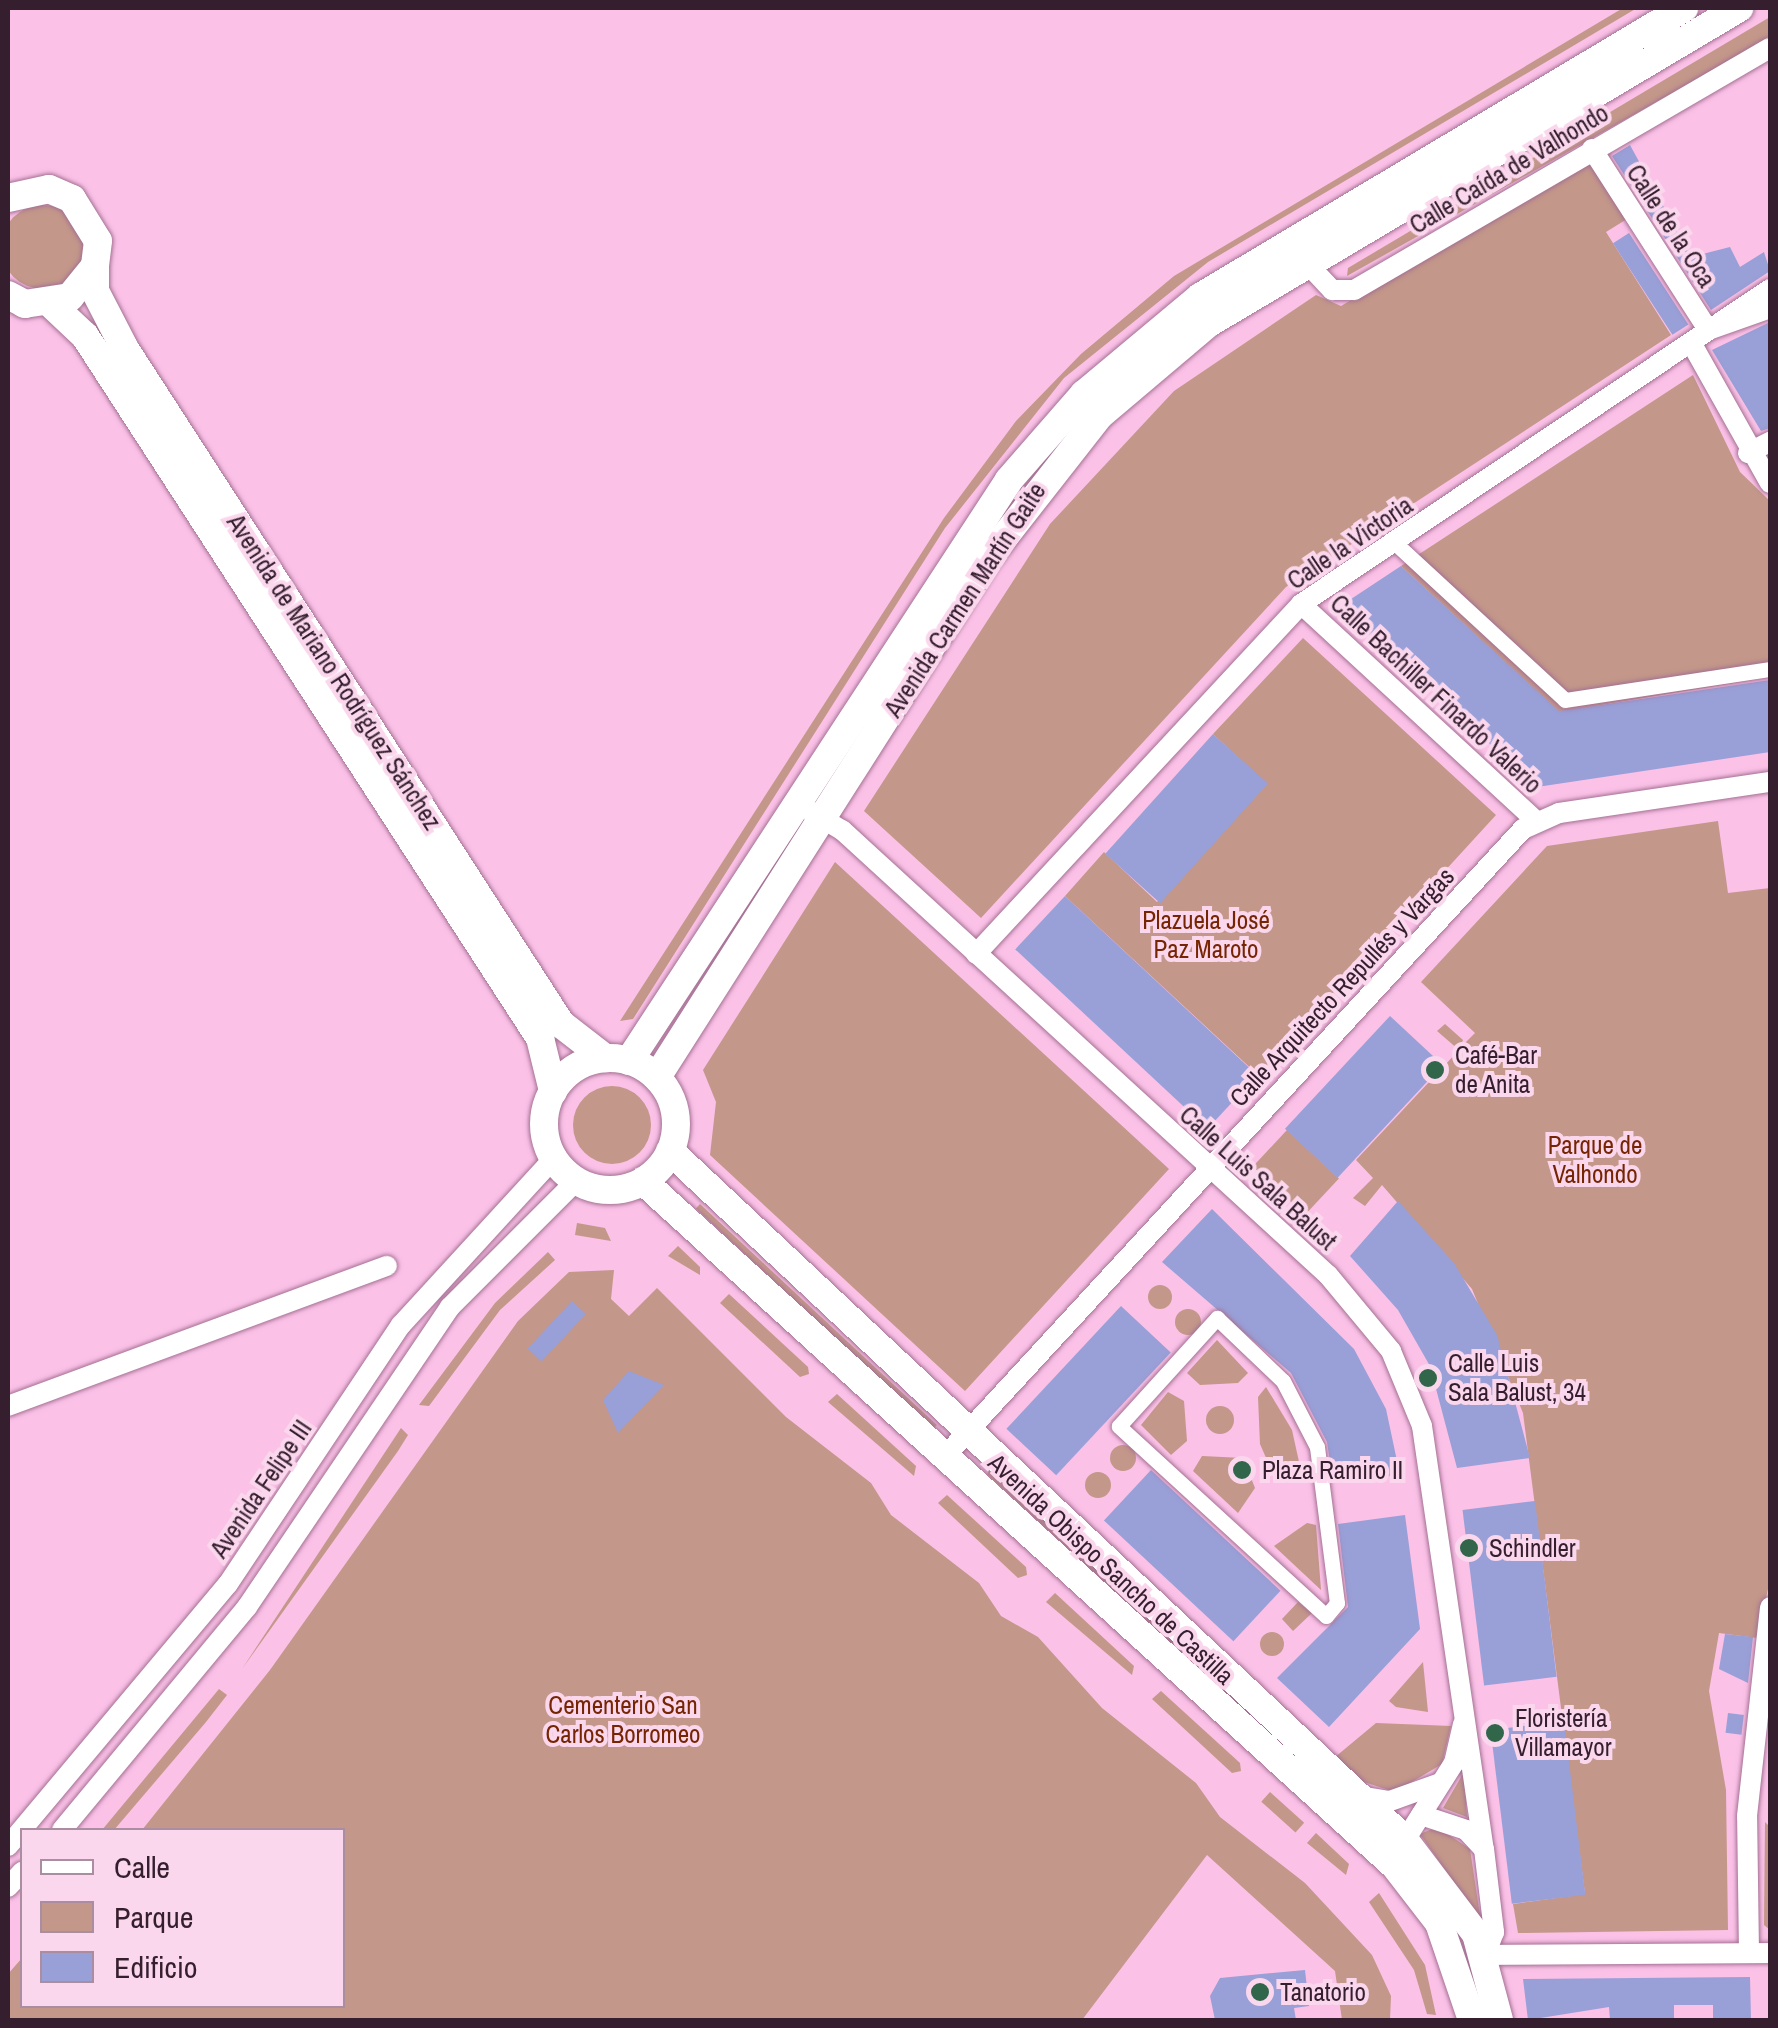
<!DOCTYPE html>
<meta charset="utf-8">
<style>
body{margin:0}
#map{position:relative;width:1778px;height:2028px;overflow:hidden;background:#fbc1e7;font-family:"Archivo Narrow",sans-serif}
div>[style]{position:absolute}
[style*='--x']{left:calc(var(--x)*1px);top:calc(var(--y)*1px);width:calc(var(--w)*1px);rotate:calc(var(--a)*1deg)}
.green>*{inset:0;background:#c39789;transform-origin:0 0}
.round{border-radius:50%}
.building>*{inset:0;background:#999fd7;transform-origin:0 0}
.roads{filter:drop-shadow(0 0 2px #a47093) drop-shadow(0 0 2px #a47093)}
.pedestrian>*{height:15px;margin:-7.5px;padding:0 7.5px;transform-origin:7.5px;border-radius:7.5px;background:#fff}
.minor>*{height:20px;margin:-10px;padding:0 10px;transform-origin:10px;border-radius:10px;background:#fff}
.secondary>*{height:28px;margin:-14px;padding:0 14px;transform-origin:14px;border-radius:14px;background:#fff}
.secondary>.ring{margin:-14px;padding:0;box-sizing:content-box;background:none;border:28px solid #fff;border-radius:50%}
.dots>*{width:28px;height:28px;translate:-50% -50%;box-sizing:border-box;border:5px solid #fad7ed;border-radius:50%}
span{translate:-50% -50%;white-space:nowrap;text-align:center;line-height:1.15;-webkit-text-stroke:8px #fad7ed;paint-order:stroke}
.street-label{font-size:25px;color:#351f2e}
.park-label{font-size:25px;color:#762502}
.poi-label{font-size:25px;color:#351f2e}
.left{translate:0 -50%;text-align:left}
.frame{position:absolute;inset:0;border:10px solid #351f2e;pointer-events:none}
.legend{position:absolute;left:20px;top:1828px;width:325px;height:180px;box-sizing:border-box;background:#fad7ed;border:2px solid #ab8da1;margin:0;padding:12px 18px;list-style:none;font-size:30px;color:#351f2e}
.legend li{display:flex;align-items:center;gap:20px;height:50px}
.legend b{width:50px;border:2px solid #ab8da1}
</style>
<div id="map">
<div class="green">
<i style="clip-path:polygon(1623px 8px,1637px 8px,1208px 262px,1064px 378px,945px 528px,633px 1019px,620px 1021px,944px 518px,1016px 421px,1081px 354px,1174px 276px)"></i>
<i style="clip-path:polygon(1770px 17px,1770px 38px,1347px 276px,1348px 268px)"></i>
<i style="clip-path:polygon(1589px 160px,1627px 219px,1606px 232px,1671px 335px,1286px 587px,981px 918px,864px 811px,1050px 524px,1174px 391px,1316px 295px,1341px 306px)"></i>
<i class="round" style="left:1px;top:205px;width:84px;height:84px"></i>
<i style="clip-path:polygon(1693px 375px,1740px 472px,1770px 501px,1770px 677px,1559px 712px,1401px 566px)"></i>
<i style="clip-path:polygon(1303px 638px,1496px 815px,1258px 1075px,1065px 896px,1104px 852px,1157px 902px,1267px 784px,1213px 734px)"></i>
<i style="clip-path:polygon(1718px 821px,1728px 893px,1770px 888px,1770px 1580px,1757px 1638px,1719px 1633px,1709px 1691px,1726px 1790px,1728px 1930px,1518px 1933px,1513px 1904px,1585px 1894px,1523px 1413px,1472px 1289px,1382px 1185px,1365px 1206px,1353px 1198px,1373px 1178px,1356px 1160px,1459px 1050px,1437px 1031px,1445px 1024px,1463px 1040px,1459px 1049px,1475px 1033px,1421px 982px,1547px 846px)"></i>
<i style="clip-path:polygon(835px 862px,1169px 1169px,965px 1391px,710px 1155px,716px 1102px,703px 1070px)"></i>
<i class="round" style="left:573px;top:1086px;width:78px;height:78px"></i>
<i style="left:1287px;top:1130px;width:71px;height:50px;rotate:43deg"></i>
<i style="left:700px;top:1204px;width:324px;height:6px;rotate:43deg"></i>
<i style="clip-path:polygon(577px 1223px,605px 1228px,611px 1241px,575px 1235px)"></i>
<i style="clip-path:polygon(678px 1246px,700px 1267px,700px 1275px,668px 1256px)"></i>
<i style="clip-path:polygon(548px 1252px,555px 1260px,500px 1310px,429px 1406px,419px 1405px,495px 1303px)"></i>
<i style="clip-path:polygon(614px 1270px,611px 1299px,629px 1316px,657px 1288px,786px 1417px,871px 1483px,891px 1515px,979px 1583px,1001px 1616px,1038px 1637px,1102px 1708px,1196px 1783px,1220px 1817px,1305px 1883px,1372px 1955px,1391px 1996px,1390px 2020px,1342px 2020px,1335px 1971px,1207px 1855px,1082px 2020px,8px 2020px,8px 1974px,22px 1958px,22px 2006px,342px 2006px,342px 1830px,142px 1830px,270px 1670px,518px 1321px,569px 1272px)"></i>
<i class="round" style="left:1148px;top:1285px;width:24px;height:24px"></i>
<i style="clip-path:polygon(729px 1294px,808px 1367px,809px 1374px,800px 1377px,720px 1303px)"></i>
<i class="round" style="left:1175px;top:1309px;width:26px;height:26px"></i>
<i style="clip-path:polygon(1217px 1340px,1248px 1373px,1238px 1383px,1200px 1385px,1187px 1373px)"></i>
<i style="clip-path:polygon(1266px 1387px,1292px 1430px,1303px 1480px,1277px 1483px,1260px 1444px,1258px 1397px)"></i>
<i style="clip-path:polygon(1168px 1392px,1184px 1401px,1187px 1441px,1171px 1455px,1141px 1425px)"></i>
<i style="clip-path:polygon(837px 1394px,916px 1466px,914px 1476px,828px 1402px)"></i>
<i class="round" style="left:1206px;top:1406px;width:28px;height:28px"></i>
<i style="clip-path:polygon(401px 1428px,408px 1435px,398px 1451px,242px 1669px)"></i>
<i class="round" style="left:1110px;top:1445px;width:26px;height:26px"></i>
<i style="clip-path:polygon(1202px 1456px,1243px 1458px,1255px 1488px,1238px 1513px,1193px 1471px)"></i>
<i style="clip-path:polygon(990px 1470px,1302px 1760px,1299px 1763px,987px 1474px)"></i>
<i class="round" style="left:1085px;top:1472px;width:26px;height:26px"></i>
<i style="clip-path:polygon(947px 1495px,1026px 1567px,1027px 1575px,1018px 1578px,938px 1503px)"></i>
<i style="clip-path:polygon(1307px 1523px,1316px 1525px,1321px 1590px,1274px 1546px)"></i>
<i style="clip-path:polygon(1055px 1593px,1134px 1666px,1132px 1675px,1046px 1602px)"></i>
<i style="clip-path:polygon(1298px 1602px,1312px 1613px,1293px 1631px,1282px 1619px)"></i>
<i class="round" style="left:1260px;top:1632px;width:24px;height:24px"></i>
<i style="clip-path:polygon(1423px 1662px,1428px 1712px,1396px 1707px,1389px 1701px)"></i>
<i style="clip-path:polygon(219px 1689px,227px 1695px,206px 1722px,114px 1830px,102px 1830px)"></i>
<i style="clip-path:polygon(1161px 1691px,1240px 1763px,1241px 1771px,1232px 1773px,1152px 1699px)"></i>
<i style="clip-path:polygon(1376px 1723px,1451px 1726px,1442px 1764px,1395px 1792px,1361px 1781px,1334px 1758px)"></i>
<i style="clip-path:polygon(1464px 1772px,1467px 1817px,1443px 1808px)"></i>
<i style="left:1270px;top:1792px;width:46px;height:13px;rotate:42deg"></i>
<i style="clip-path:polygon(1765px 1822px,1770px 1827px,1770px 1930px,1764px 1925px)"></i>
<i style="clip-path:polygon(1437px 1827px,1470px 1849px,1481px 1922px,1420px 1834px)"></i>
<i style="clip-path:polygon(1316px 1833px,1349px 1864px,1346px 1875px,1307px 1843px)"></i>
<i style="clip-path:polygon(1379px 1893px,1425px 1965px,1436px 2015px,1427px 2014px,1414px 1970px,1369px 1902px)"></i>
</div>
<div class="building">
<i style="clip-path:polygon(1630px 145px,1691px 257px,1730px 247px,1740px 267px,1764px 252px,1770px 271px,1711px 310px,1612px 156px)"></i>
<i style="left:1629px;top:233px;width:109px;height:19px;rotate:57deg"></i>
<i style="clip-path:polygon(1770px 322px,1770px 428px,1761px 431px,1712px 350px)"></i>
<i style="clip-path:polygon(1401px 566px,1559px 711px,1770px 680px,1770px 752px,1537px 787px,1339px 607px)"></i>
<i style="left:1213px;top:734px;width:74px;height:161px;rotate:42deg"></i>
<i style="left:1065px;top:896px;width:263px;height:73px;rotate:43deg"></i>
<i style="left:1390px;top:1016px;width:72px;height:154px;rotate:43deg"></i>
<i style="clip-path:polygon(1398px 1201px,1454px 1263px,1497px 1335px,1530px 1458px,1457px 1468px,1430px 1366px,1398px 1310px,1350px 1256px)"></i>
<i style="clip-path:polygon(1212px 1209px,1354px 1349px,1386px 1409px,1400px 1475px,1333px 1482px,1327px 1442px,1291px 1373px,1162px 1262px)"></i>
<i style="left:572px;top:1301px;width:19px;height:65px;rotate:43deg"></i>
<i style="left:1121px;top:1306px;width:68px;height:168px;rotate:43deg"></i>
<i style="clip-path:polygon(629px 1371px,664px 1385px,618px 1433px,603px 1400px)"></i>
<i style="left:1151px;top:1470px;width:177px;height:69px;rotate:43deg"></i>
<i style="left:1535px;top:1501px;width:177px;height:73px;rotate:83deg"></i>
<i style="clip-path:polygon(1405px 1515px,1420px 1629px,1329px 1727px,1277px 1678px,1348px 1607px,1338px 1524px)"></i>
<i style="clip-path:polygon(1725px 1634px,1753px 1637px,1748px 1683px,1719px 1669px)"></i>
<i style="left:1728px;top:1713px;width:16px;height:20px;rotate:7deg"></i>
<i style="left:1564px;top:1721px;width:175px;height:74px;rotate:83deg"></i>
<i style="clip-path:polygon(1305px 1970px,1309px 2006px,1294px 2008px,1296px 2020px,1215px 2020px,1210px 1996px,1220px 1978px)"></i>
<i style="clip-path:polygon(1750px 1977px,1751px 2020px,1713px 2020px,1713px 2005px,1674px 2005px,1674px 2020px,1610px 2020px,1609px 2007px,1528px 2020px,1523px 1979px)"></i>
</div>
<div class="roads">
<div class="pedestrian">
<i style="--x:1395;--y:543;--w:231;--a:42.7"></i>
<i style="--x:1565;--y:700;--w:207;--a:-8.6"></i>
<i style="--x:1217;--y:1318;--w:91;--a:43.7"></i>
<i style="--x:1283;--y:1381;--w:74;--a:62.7"></i>
<i style="--x:1317;--y:1447;--w:157;--a:82.7"></i>
<i style="--x:1337;--y:1603;--w:17;--a:130"></i>
<i style="--x:1326;--y:1616;--w:281;--a:-137.5"></i>
<i style="--x:1119;--y:1426;--w:146;--a:-47.8"></i>
</div>
<div class="minor">
<i style="--x:1592;--y:149;--w:215;--a:57.3"></i>
<i style="--x:1708;--y:330;--w:66;--a:-19.5"></i>
<i style="--x:1300;--y:256;--w:47;--a:46.7"></i>
<i style="--x:1332;--y:290;--w:22;--a:0"></i>
<i style="--x:1354;--y:290;--w:481;--a:-30.2"></i>
<i style="--x:1693;--y:346;--w:157;--a:60.7"></i>
<i style="--x:1748;--y:453;--w:25;--a:-27"></i>
<i style="--x:1301;--y:604;--w:320;--a:42.7"></i>
<i style="--x:810;--y:811;--w:37;--a:31"></i>
<i style="--x:842;--y:830;--w:659;--a:42.48"></i>
<i style="--x:1328;--y:1275;--w:99;--a:50.3"></i>
<i style="--x:1391;--y:1351;--w:81;--a:67.5"></i>
<i style="--x:1422;--y:1426;--w:428;--a:81.7"></i>
<i style="--x:1484;--y:1849;--w:84;--a:83.1"></i>
<i style="--x:1494;--y:1932;--w:25;--a:111"></i>
<i style="--x:976;--y:954;--w:478;--a:-47.1"></i>
<i style="--x:1301;--y:604;--w:565;--a:-33.89"></i>
<i style="--x:8;--y:1406;--w:404;--a:-20.3"></i>
<i style="--x:947;--y:1454;--w:850;--a:-47.34"></i>
<i style="--x:1523;--y:829;--w:39;--a:-24"></i>
<i style="--x:1559;--y:813;--w:213;--a:-8.4"></i>
<i style="--x:1358;--y:1796;--w:32;--a:9"></i>
<i style="--x:1390;--y:1801;--w:53;--a:-19.8"></i>
<i style="--x:1421;--y:1815;--w:47;--a:18.4"></i>
<i style="--x:1466;--y:1830;--w:26;--a:47"></i>
<i style="--x:62;--y:1830;--w:290;--a:-50.3"></i>
<i style="--x:247;--y:1607;--w:362;--a:-55.9"></i>
<i style="--x:450;--y:1307;--w:178;--a:-45"></i>
<i style="--x:8;--y:1846;--w:342;--a:-50"></i>
<i style="--x:228;--y:1584;--w:311;--a:-56.3"></i>
<i style="--x:401;--y:1325;--w:226;--a:-47.5"></i>
<i style="--x:1400;--y:1848;--w:101;--a:-57.6"></i>
<i style="--x:1454;--y:1763;--w:40;--a:-77"></i>
<i style="--x:8;--y:1887;--w:21;--a:-47"></i>
<i style="--x:1749;--y:1953;--w:137;--a:-90.8"></i>
<i style="--x:1747;--y:1816;--w:210;--a:-83.7"></i>
<i style="--x:1485;--y:1955;--w:285;--a:-0.4"></i>
</div>
<div class="secondary">
<i style="--x:8;--y:198;--w:42;--a:-12.4"></i>
<i style="--x:49;--y:189;--w:25;--a:23"></i>
<i style="--x:72;--y:199;--w:49;--a:58.2"></i>
<i style="--x:98;--y:241;--w:25;--a:97"></i>
<i style="--x:95;--y:266;--w:40;--a:129"></i>
<i style="--x:70;--y:297;--w:46;--a:171.2"></i>
<i style="--x:25;--y:304;--w:19;--a:-152"></i>
<i style="--x:95;--y:266;--w:25;--a:90"></i>
<i style="--x:95;--y:291;--w:65;--a:62.7"></i>
<i style="--x:125;--y:349;--w:804;--a:57.14"></i>
<i style="--x:561;--y:1024;--w:56;--a:37.7"></i>
<i style="--x:51;--y:304;--w:47;--a:43.3"></i>
<i style="--x:85;--y:336;--w:837;--a:57.05"></i>
<i style="--x:540;--y:1038;--w:55;--a:76.2"></i>
<i class="ring" style="left:544px;top:1058px;width:104px;height:104px"></i>
<i style="--x:629;--y:1061;--w:694;--a:-56.81"></i>
<i style="--x:1009;--y:480;--w:114;--a:-48.9"></i>
<i style="--x:1084;--y:394;--w:151;--a:-39.9"></i>
<i style="--x:1200;--y:297;--w:564;--a:-30.84"></i>
<i style="--x:657;--y:1077;--w:614;--a:-57.5"></i>
<i style="--x:987;--y:559;--w:183;--a:-51.9"></i>
<i style="--x:1100;--y:415;--w:143;--a:-40.2"></i>
<i style="--x:1209;--y:323;--w:617;--a:-30.72"></i>
<i style="--x:670;--y:1151;--w:1005;--a:43.14"></i>
<i style="--x:1403;--y:1838;--w:121;--a:52.8"></i>
<i style="--x:1476;--y:1934;--w:89;--a:75"></i>
<i style="--x:643;--y:1181;--w:1017;--a:42.33"></i>
<i style="--x:1395;--y:1866;--w:72;--a:52.3"></i>
<i style="--x:1439;--y:1923;--w:102;--a:71.2"></i>
</div>
</div>
<div class="dots">
<i style="left:1435px;top:1070px;background:#31664b"></i>
<i style="left:1428px;top:1378px;background:#31664b"></i>
<i style="left:1242px;top:1470px;background:#31664b"></i>
<i style="left:1469px;top:1548px;background:#31664b"></i>
<i style="left:1495px;top:1733px;background:#31664b"></i>
<i style="left:1260px;top:1992px;background:#31664b"></i>
</div>
<div class="street-label">
<span style="left:1509px;top:169px;rotate:-31deg">Calle Caída de Valhondo</span>
<span style="left:1671px;top:226px;rotate:57deg">Calle de la Oca</span>
<span style="left:1350px;top:543px;rotate:-34deg">Calle la Victoria</span>
<span style="left:965px;top:600px;rotate:-57deg">Avenida Carmen Martín Gaite</span>
<span style="left:334px;top:672px;rotate:57deg">Avenida de Mariano Rodríguez Sánchez</span>
<span style="left:1436px;top:694px;rotate:43deg">Calle Bachiller Finardo Valerio</span>
<span style="left:1342px;top:987px;rotate:-47deg">Calle Arquitecto Repullés y Vargas</span>
<span style="left:1258px;top:1178px;rotate:42deg">Calle Luis Sala Balust</span>
<span style="left:261px;top:1489px;rotate:-56deg">Avenida Felipe III</span>
<span style="left:1111px;top:1569px;rotate:43deg">Avenida Obispo Sancho de Castilla</span>
</div>
<div class="park-label">
<span style="left:1206px;top:935px">Plazuela José<br>Paz Maroto</span>
<span style="left:1595px;top:1160px">Parque de<br>Valhondo</span>
<span style="left:623px;top:1720px">Cementerio San<br>Carlos Borromeo</span>
</div>
<div class="poi-label">
<span class="left" style="left:1455px;top:1070px">Café-Bar<br>de Anita</span>
<span class="left" style="left:1448px;top:1378px">Calle Luis<br>Sala Balust, 34</span>
<span class="left" style="left:1262px;top:1470px">Plaza Ramiro II</span>
<span class="left" style="left:1489px;top:1548px">Schindler</span>
<span class="left" style="left:1515px;top:1733px">Floristería<br>Villamayor</span>
<span class="left" style="left:1280px;top:1992px">Tanatorio</span>
</div>
<div class="frame"></div>
<ul class="legend">
<li><b style="height:12px;background:#fff"></b>Calle</li>
<li><b style="height:28px;background:#c39789"></b>Parque</li>
<li><b style="height:28px;background:#999fd7"></b>Edificio</li>
</ul>
</div>
